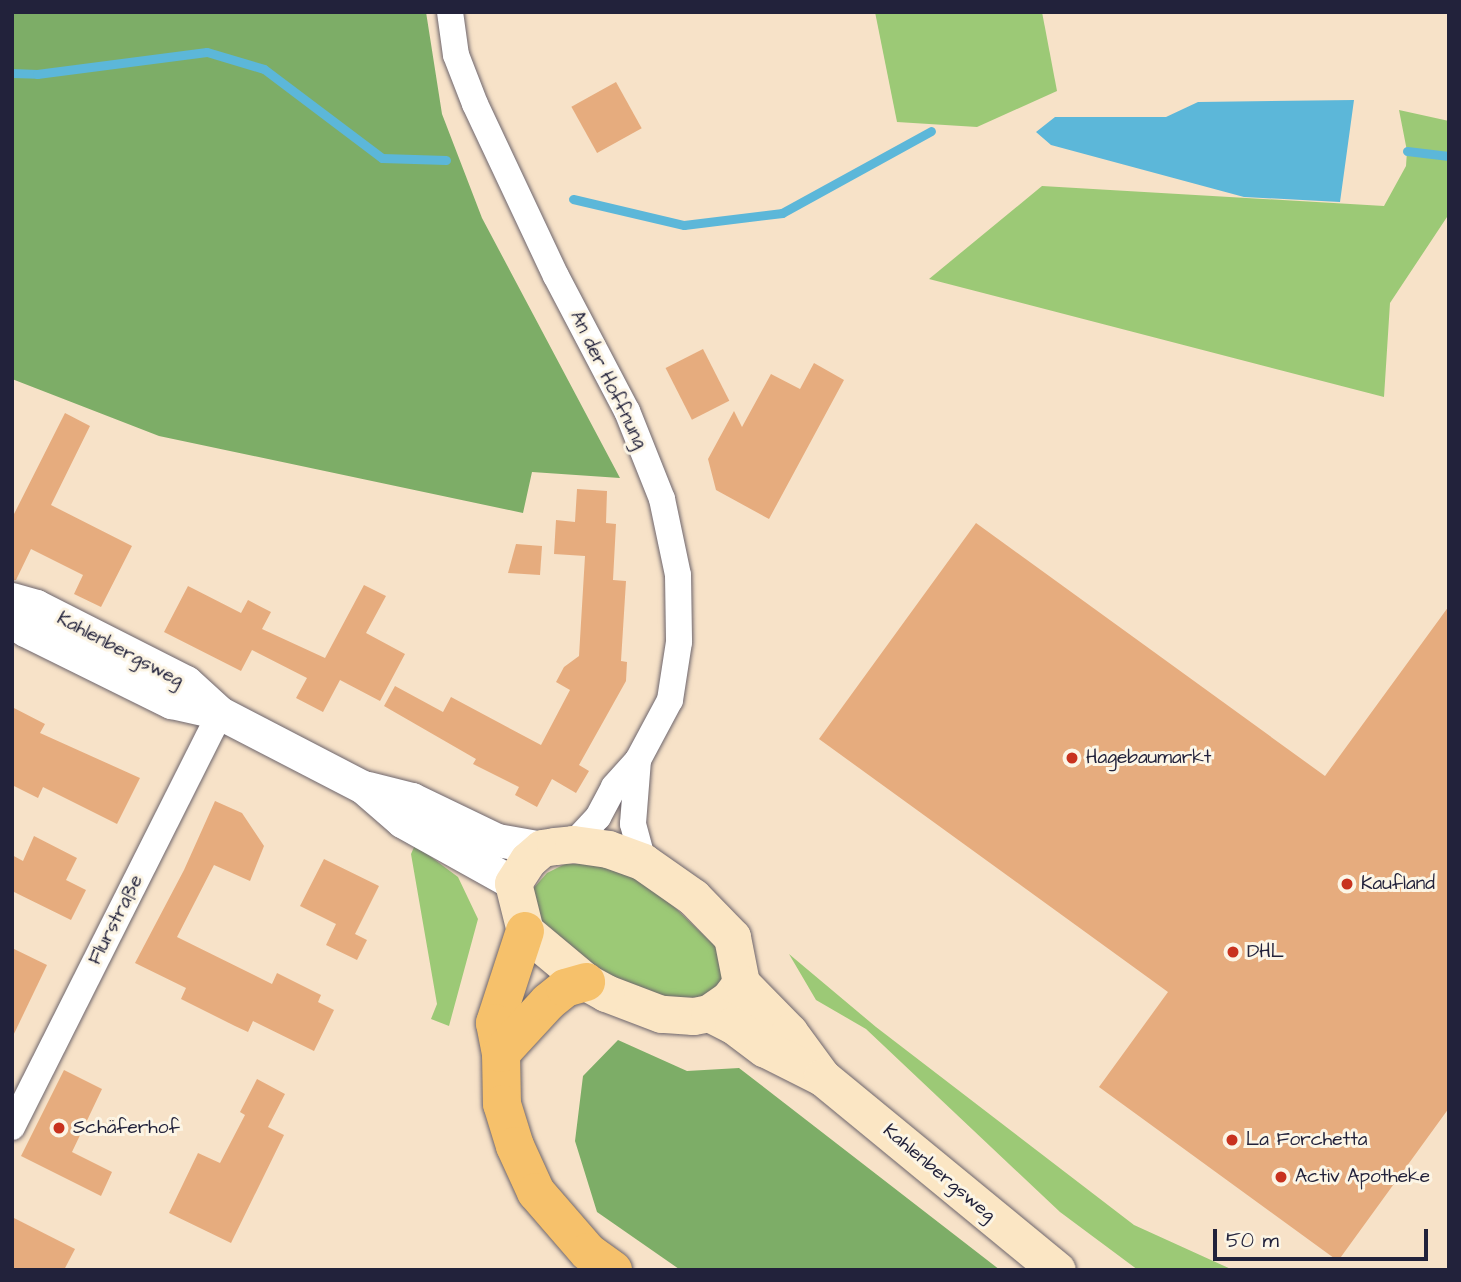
<!DOCTYPE html>
<meta charset="utf-8">
<style>
body{margin:0}
#map{position:relative;width:1461px;height:1282px;overflow:hidden;background:#f7e2c8;font-family:"Architects Daughter",sans-serif}
div>[style]{position:absolute}
[style*='--x']{left:calc(var(--x)*1px);top:calc(var(--y)*1px);width:calc(var(--w)*1px);rotate:calc(var(--a)*1deg)}
.green>*{inset:0;background:#9cc976}
.forest>*{inset:0;background:#7dad67}
.water>*{inset:0;background:#5cb7d9}
.stream>*{height:9px;margin:-4.5px;padding:0 4.5px;transform-origin:4.5px;border-radius:4.5px;background:#5cb7d9}
.building>*{inset:0;background:#e6ac7e;transform-origin:0 0}
.roads{filter:drop-shadow(0 0 2px #6d656c) drop-shadow(0 0 2px #6d656c)}
.minor>*{height:26px;margin:-13px;padding:0 13px;transform-origin:13px;border-radius:13px;background:#fff}
.tertiary>*{height:33px;margin:-16.5px;padding:0 16.5px;transform-origin:16.5px;border-radius:16.5px;background:#fff}
.secondary>*{height:37px;margin:-18.5px;padding:0 18.5px;transform-origin:18.5px;border-radius:18.5px;background:#fbe6c4}
.primary>*{height:38px;margin:-19px;padding:0 19px;transform-origin:19px;border-radius:19px;background:#f6c16b}
.dots>*{width:19px;height:19px;translate:-50% -50%;box-sizing:border-box;border:4px solid #fcf5e5;border-radius:50%}
span{translate:-50% -50%;white-space:nowrap;text-align:center;line-height:1.15;-webkit-text-stroke:6px #fcf5e5;paint-order:stroke}
.street-label{font-size:19px;color:#22223b}
.poi-label{font-size:19px;color:#22223b}
.left{translate:0 -50%;text-align:left}
.frame{position:absolute;inset:0;border:14px solid #22223b;pointer-events:none}
.scale{position:absolute;left:1213px;top:1229px;width:215px;height:32px;box-sizing:border-box;border:4px solid #22223b;border-top:0;padding-left:9px;font-size:21px;line-height:24px;white-space:nowrap;color:#22223b;-webkit-text-stroke:5px #fcf5e5;paint-order:stroke}
</style>
<div id="map">
<div class="green">
<i style="clip-path:polygon(875px 12px,1042px 12px,1057px 91px,977px 127px,897px 122px)"></i>
<i style="clip-path:polygon(1399px 110px,1449px 121px,1449px 214px,1390px 303px,1384px 397px,929px 279px,1042px 186px,1384px 206px,1406px 166px,1407px 151px)"></i>
<i style="clip-path:polygon(415px 845px,458px 877px,478px 919px,449px 1026px,431px 1019px,437px 1004px,411px 854px)"></i>
<i style="clip-path:polygon(565px 864px,604px 864px,625px 871px,665px 898px,718px 949px,726px 970px,716px 997px,672px 998px,646px 991px,598px 971px,542px 929px,532px 890px,547px 873px)"></i>
<i style="clip-path:polygon(789px 954px,876px 1027px,1134px 1225px,1233px 1270px,1138px 1270px,1060px 1212px,866px 1029px,816px 1000px)"></i>
</div>
<div class="forest">
<i style="clip-path:polygon(12px 12px,426px 12px,442px 114px,482px 218px,620px 478px,532px 472px,523px 513px,159px 436px,12px 379px)"></i>
<i style="clip-path:polygon(618px 1040px,687px 1071px,739px 1068px,1000px 1270px,679px 1269px,597px 1212px,575px 1141px,583px 1076px)"></i>
</div>
<div class="water">
<i style="clip-path:polygon(1354px 100px,1340px 202px,1244px 197px,1051px 145px,1036px 132px,1055px 117px,1166px 117px,1198px 102px)"></i>
</div>
<div class="stream">
<i style="--x:12;--y:73;--w:25;--a:2"></i>
<i style="--x:37;--y:74;--w:171;--a:-7.4"></i>
<i style="--x:207;--y:52;--w:59;--a:16.6"></i>
<i style="--x:264;--y:69;--w:148;--a:37"></i>
<i style="--x:382;--y:158;--w:64;--a:1.8"></i>
<i style="--x:1407;--y:151;--w:42;--a:6.8"></i>
<i style="--x:573;--y:199;--w:114;--a:13.2"></i>
<i style="--x:684;--y:225;--w:99;--a:-7"></i>
<i style="--x:782;--y:213;--w:170;--a:-28.8"></i>
</div>
<div class="building">
<i style="left:616px;top:82px;width:53px;height:51px;rotate:61deg"></i>
<i style="left:703px;top:349px;width:58px;height:42px;rotate:63deg"></i>
<i style="clip-path:polygon(814px 363px,844px 380px,769px 519px,716px 490px,708px 459px,734px 411px,742px 427px,771px 374px,800px 389px)"></i>
<i style="clip-path:polygon(65px 413px,90px 426px,51px 505px,132px 546px,101px 607px,74px 594px,83px 575px,31px 549px,16px 580px,12px 580px,12px 518px)"></i>
<i style="clip-path:polygon(577px 489px,607px 491px,606px 523px,616px 524px,613px 580px,626px 581px,621px 661px,627px 662px,626px 681px,579px 765px,589px 771px,576px 793px,552px 779px,537px 807px,515px 795px,519px 787px,473px 764px,476px 759px,384px 706px,395px 686px,443px 712px,451px 697px,541px 745px,570px 690px,556px 682px,564px 667px,579px 656px,585px 556px,554px 554px,556px 520px,575px 522px)"></i>
<i style="clip-path:polygon(976px 523px,1325px 776px,1449px 606px,1449px 1108px,1338px 1261px,1099px 1087px,1168px 992px,819px 739px)"></i>
<i style="clip-path:polygon(516px 544px,542px 546px,540px 575px,508px 573px)"></i>
<i style="clip-path:polygon(364px 585px,386px 596px,366px 633px,405px 654px,380px 701px,340px 680px,323px 712px,296px 698px,307px 678px,252px 650px,241px 671px,164px 632px,188px 586px,241px 613px,248px 600px,271px 612px,262px 629px,325px 658px)"></i>
<i style="clip-path:polygon(12px 707px,45px 724px,40px 733px,140px 778px,117px 824px,43px 787px,38px 798px,12px 785px)"></i>
<i style="clip-path:polygon(215px 801px,242px 813px,264px 846px,250px 881px,214px 865px,177px 937px,272px 984px,277px 973px,321px 995px,318px 1002px,334px 1010px,314px 1051px,253px 1021px,248px 1032px,235px 1026px,181px 999px,186px 988px,135px 963px,184px 870px)"></i>
<i style="clip-path:polygon(34px 836px,77px 858px,66px 880px,86px 890px,71px 920px,12px 891px,12px 855px,23px 861px)"></i>
<i style="clip-path:polygon(324px 859px,379px 886px,355px 934px,367px 940px,357px 960px,326px 945px,336px 924px,300px 906px)"></i>
<i style="clip-path:polygon(12px 948px,47px 965px,12px 1038px)"></i>
<i style="clip-path:polygon(64px 1070px,102px 1089px,72px 1152px,112px 1172px,101px 1196px,21px 1156px)"></i>
<i style="clip-path:polygon(257px 1079px,285px 1094px,268px 1127px,284px 1135px,231px 1243px,169px 1213px,198px 1153px,220px 1163px,245px 1115px,240px 1112px)"></i>
<i style="clip-path:polygon(12px 1217px,75px 1249px,64px 1270px,12px 1270px)"></i>
</div>
<div class="roads">
<div class="minor">
<i style="--x:450;--y:12;--w:43;--a:82.1"></i>
<i style="--x:456;--y:55;--w:53;--a:68.8"></i>
<i style="--x:475;--y:104;--w:190;--a:64.8"></i>
<i style="--x:556;--y:276;--w:153;--a:62.3"></i>
<i style="--x:627;--y:411;--w:95;--a:68.3"></i>
<i style="--x:662;--y:499;--w:78;--a:78.1"></i>
<i style="--x:678;--y:575;--w:67;--a:89.1"></i>
<i style="--x:679;--y:642;--w:59;--a:98.8"></i>
<i style="--x:670;--y:700;--w:68;--a:118.1"></i>
<i style="--x:638;--y:760;--w:36;--a:132"></i>
<i style="--x:614;--y:787;--w:34;--a:118"></i>
<i style="--x:598;--y:817;--w:37;--a:133"></i>
<i style="--x:638;--y:760;--w:64;--a:94.5"></i>
<i style="--x:633;--y:824;--w:39;--a:75"></i>
<i style="--x:12;--y:1127;--w:463;--a:-63.3"></i>
</div>
<div class="tertiary">
<i style="--x:12;--y:599;--w:25;--a:16"></i>
<i style="--x:36;--y:606;--w:168;--a:26.9"></i>
<i style="--x:186;--y:682;--w:46;--a:42.4"></i>
<i style="--x:220;--y:713;--w:161;--a:27.4"></i>
<i style="--x:363;--y:787;--w:52;--a:41.1"></i>
<i style="--x:402;--y:821;--w:127;--a:29.2"></i>
<i style="--x:12;--y:620;--w:16;--a:38"></i>
<i style="--x:25;--y:630;--w:163;--a:26.3"></i>
<i style="--x:171;--y:702;--w:47;--a:12.3"></i>
<i style="--x:368;--y:788;--w:45;--a:14"></i>
<i style="--x:412;--y:799;--w:94;--a:25.8"></i>
<i style="--x:497;--y:840;--w:46;--a:10.1"></i>
</div>
<div class="secondary">
<i style="--x:741;--y:983;--w:20;--a:127"></i>
<i style="--x:729;--y:999;--w:24;--a:145"></i>
<i style="--x:709;--y:1013;--w:16;--a:169"></i>
<i style="--x:693;--y:1016;--w:32;--a:-176"></i>
<i style="--x:661;--y:1014;--w:59;--a:-159.1"></i>
<i style="--x:606;--y:993;--w:23;--a:-151"></i>
<i style="--x:586;--y:982;--w:80;--a:-140.1"></i>
<i style="--x:525;--y:931;--w:49;--a:-104"></i>
<i style="--x:513;--y:883;--w:27;--a:-57"></i>
<i style="--x:528;--y:860;--w:18;--a:-41"></i>
<i style="--x:542;--y:848;--w:13;--a:-9"></i>
<i style="--x:555;--y:846;--w:18;--a:-6"></i>
<i style="--x:573;--y:844;--w:35;--a:8"></i>
<i style="--x:608;--y:849;--w:37;--a:20"></i>
<i style="--x:643;--y:862;--w:61;--a:35"></i>
<i style="--x:693;--y:897;--w:56;--a:45.7"></i>
<i style="--x:732;--y:937;--w:47;--a:78.9"></i>
<i style="--x:741;--y:983;--w:69;--a:45.6"></i>
<i style="--x:789;--y:1032;--w:56;--a:53.7"></i>
<i style="--x:709;--y:1013;--w:27;--a:27"></i>
<i style="--x:733;--y:1025;--w:39;--a:37"></i>
<i style="--x:764;--y:1048;--w:65;--a:26.6"></i>
<i style="--x:822;--y:1077;--w:304;--a:39.4"></i>
</div>
<div class="primary">
<i style="--x:525;--y:931;--w:97;--a:108.1"></i>
<i style="--x:495;--y:1023;--w:31;--a:79"></i>
<i style="--x:501;--y:1053;--w:51;--a:88.9"></i>
<i style="--x:502;--y:1104;--w:44;--a:72.8"></i>
<i style="--x:515;--y:1146;--w:51;--a:65.5"></i>
<i style="--x:536;--y:1192;--w:79;--a:49.1"></i>
<i style="--x:588;--y:1252;--w:31;--a:36"></i>
<i style="--x:501;--y:1053;--w:69;--a:-47.3"></i>
<i style="--x:548;--y:1002;--w:22;--a:-39"></i>
<i style="--x:565;--y:988;--w:22;--a:-16"></i>
</div>
</div>
<div class="dots">
<i style="left:1072px;top:758px;background:#c8321e"></i>
<i style="left:1347px;top:884px;background:#c8321e"></i>
<i style="left:1233px;top:952px;background:#c8321e"></i>
<i style="left:59px;top:1128px;background:#c8321e"></i>
<i style="left:1232px;top:1140px;background:#c8321e"></i>
<i style="left:1281px;top:1177px;background:#c8321e"></i>
</div>
<div class="street-label">
<span style="left:608px;top:380px;rotate:64deg">An der Hoffnung</span>
<span style="left:120px;top:650px;rotate:28deg">Kahlenbergsweg</span>
<span style="left:116px;top:920px;rotate:-63deg">Flurstraße</span>
<span style="left:939px;top:1173px;rotate:40deg">Kahlenbergsweg</span>
</div>
<div class="poi-label">
<span class="left" style="left:1086px;top:758px">Hagebaumarkt</span>
<span class="left" style="left:1361px;top:884px">Kaufland</span>
<span class="left" style="left:1247px;top:952px">DHL</span>
<span class="left" style="left:73px;top:1128px">Schäferhof</span>
<span class="left" style="left:1246px;top:1140px">La Forchetta</span>
<span class="left" style="left:1295px;top:1177px">Activ Apotheke</span>
</div>
<div class="frame"></div>
<div class="scale">50 m</div>
</div>
